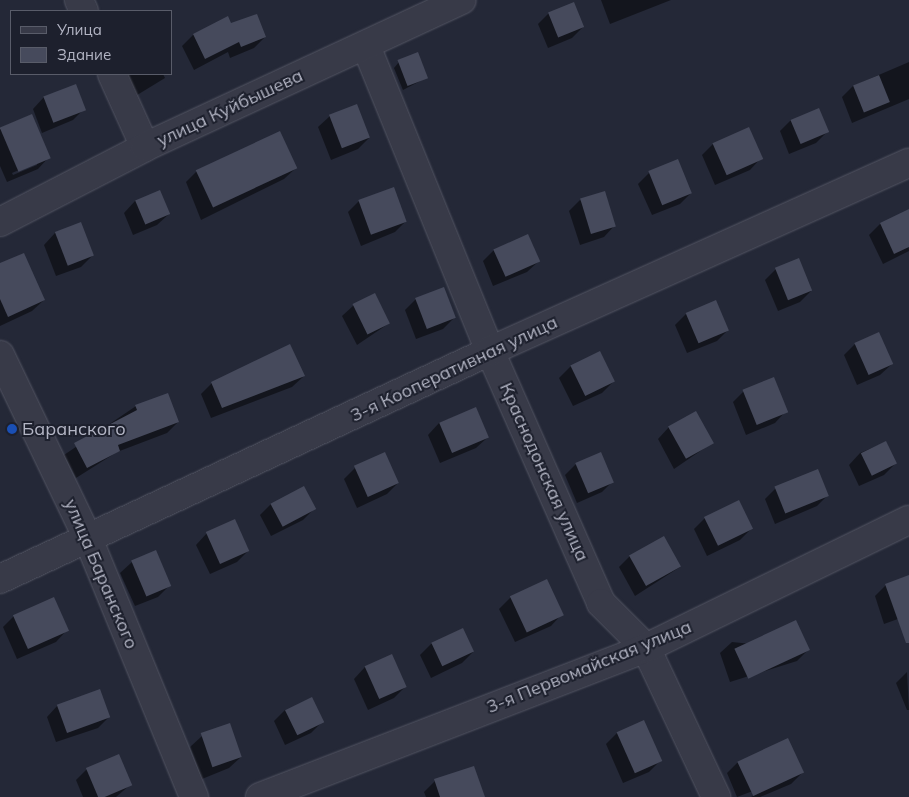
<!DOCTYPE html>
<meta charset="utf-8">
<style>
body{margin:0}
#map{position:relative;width:909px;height:797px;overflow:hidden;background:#242837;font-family:Mulish,sans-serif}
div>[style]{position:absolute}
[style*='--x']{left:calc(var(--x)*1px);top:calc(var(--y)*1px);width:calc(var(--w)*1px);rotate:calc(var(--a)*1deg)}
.shadow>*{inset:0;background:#0007}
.building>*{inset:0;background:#464a5c;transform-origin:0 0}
.roads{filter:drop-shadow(0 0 1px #535563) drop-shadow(0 0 1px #535563)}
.minor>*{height:28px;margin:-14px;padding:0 14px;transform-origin:14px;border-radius:14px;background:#383a48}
.dots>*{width:14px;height:14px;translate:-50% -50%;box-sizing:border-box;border:2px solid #1d202d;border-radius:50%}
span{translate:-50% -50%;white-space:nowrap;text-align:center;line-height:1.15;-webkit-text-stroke:4px #1d202d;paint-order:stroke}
.street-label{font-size:18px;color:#b3b5c4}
.poi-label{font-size:18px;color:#b3b5c4}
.left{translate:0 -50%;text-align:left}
.legend{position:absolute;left:10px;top:10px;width:162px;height:65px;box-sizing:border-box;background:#1d202d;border:1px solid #595c69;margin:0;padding:6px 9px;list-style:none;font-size:15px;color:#b3b5c4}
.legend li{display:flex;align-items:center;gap:10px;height:25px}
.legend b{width:25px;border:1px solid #595c69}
</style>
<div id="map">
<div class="shadow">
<i style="clip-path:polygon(601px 0,671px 0,610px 24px)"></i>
<i style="clip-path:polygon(549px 13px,583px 27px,572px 38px,548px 48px,538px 24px)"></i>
<i style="clip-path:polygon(230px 25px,265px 37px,254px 48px,230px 58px,228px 52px,194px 70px,182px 46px,193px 35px)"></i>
<i style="clip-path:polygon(399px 62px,426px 78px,403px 90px,394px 68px)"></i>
<i style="clip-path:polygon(909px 62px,909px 99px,852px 123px,842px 97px,853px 86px)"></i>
<i style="clip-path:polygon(125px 74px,163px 74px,165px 78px,129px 100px)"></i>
<i style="clip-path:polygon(44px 97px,84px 109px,73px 120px,42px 133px,33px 109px)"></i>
<i style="clip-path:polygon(evenodd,31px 115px,49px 157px,38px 169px,7px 182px,0 166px,0 128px,31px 115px,37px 162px,37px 165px,13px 175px,12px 173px,37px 162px)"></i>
<i style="clip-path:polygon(330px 116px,369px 138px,358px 149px,331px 160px,318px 127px)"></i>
<i style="clip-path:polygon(791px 120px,827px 132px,816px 143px,789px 154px,780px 131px)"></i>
<i style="clip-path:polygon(713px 144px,761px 158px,750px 170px,715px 185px,702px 155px)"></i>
<i style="clip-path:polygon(296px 168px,284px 179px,201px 220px,186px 182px,197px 171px)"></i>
<i style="clip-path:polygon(649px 173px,691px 193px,680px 204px,652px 215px,638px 184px)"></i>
<i style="clip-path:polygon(159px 192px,169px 214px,157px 225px,133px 235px,124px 213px,135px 201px)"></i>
<i style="clip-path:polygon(580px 200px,615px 225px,604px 237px,580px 245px,569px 211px)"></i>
<i style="clip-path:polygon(359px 201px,406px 221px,395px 232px,361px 246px,348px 212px)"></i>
<i style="clip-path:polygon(905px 213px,909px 251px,883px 264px,869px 235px,880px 224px)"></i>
<i style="clip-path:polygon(80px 224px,92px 256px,81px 267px,56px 276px,44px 245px,55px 233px)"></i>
<i style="clip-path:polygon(494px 250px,539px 261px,527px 272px,493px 286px,483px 261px)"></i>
<i style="clip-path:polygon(0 265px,44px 300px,32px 311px,0 326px)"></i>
<i style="clip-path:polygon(776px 269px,811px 291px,800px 302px,778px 311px,765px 280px)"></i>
<i style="clip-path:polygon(416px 299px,454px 318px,443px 329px,416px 339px,405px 310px)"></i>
<i style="clip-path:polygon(716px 302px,728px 330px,717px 341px,687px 353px,675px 325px,686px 314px)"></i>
<i style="clip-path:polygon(354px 305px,388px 324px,357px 345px,342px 316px)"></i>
<i style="clip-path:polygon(855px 344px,892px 364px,880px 375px,857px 385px,844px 355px)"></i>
<i style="clip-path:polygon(599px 353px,613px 382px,602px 393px,573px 406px,559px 378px,571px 366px)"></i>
<i style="clip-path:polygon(304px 376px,292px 387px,211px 418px,201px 394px,212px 383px)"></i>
<i style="clip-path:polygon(744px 391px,786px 411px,775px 423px,746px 435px,733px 402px)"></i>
<i style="clip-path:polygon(136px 406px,178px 422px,167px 433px,117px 452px,76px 478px,64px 455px)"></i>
<i style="clip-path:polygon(476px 408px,488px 437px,476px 448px,440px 463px,428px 435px,439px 423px)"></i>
<i style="clip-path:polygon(669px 427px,712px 443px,674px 469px,658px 439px)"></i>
<i style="clip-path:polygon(886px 442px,895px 464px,884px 475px,859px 486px,849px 465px,860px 453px)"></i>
<i style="clip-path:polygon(576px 464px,613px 481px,602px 492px,577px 503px,565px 475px)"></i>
<i style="clip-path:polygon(355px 468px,398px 483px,387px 494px,357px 508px,344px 479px)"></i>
<i style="clip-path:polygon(776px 488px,828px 495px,817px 506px,775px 524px,765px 499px)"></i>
<i style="clip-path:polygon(271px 504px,314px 509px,303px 520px,271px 536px,260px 515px)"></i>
<i style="clip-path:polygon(705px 518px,751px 529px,740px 540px,707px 556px,694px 529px)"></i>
<i style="clip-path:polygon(207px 533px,248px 551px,237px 562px,210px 574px,196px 545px)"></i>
<i style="clip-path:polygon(630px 556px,680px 567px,635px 596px,619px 567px)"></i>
<i style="clip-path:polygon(132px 562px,169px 586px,158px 597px,135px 606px,120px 573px)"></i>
<i style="clip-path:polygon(909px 577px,909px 615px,884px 624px,875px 596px,886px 585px)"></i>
<i style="clip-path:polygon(546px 581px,562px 614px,551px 626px,515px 642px,499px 609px,510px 598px)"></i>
<i style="clip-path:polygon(14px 616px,67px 630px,56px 642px,17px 659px,3px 627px)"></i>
<i style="clip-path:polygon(462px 629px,473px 652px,462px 663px,431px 678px,420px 655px,431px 644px)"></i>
<i style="clip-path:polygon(732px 642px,808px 650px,797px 661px,730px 682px,720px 653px)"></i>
<i style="clip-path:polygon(391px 656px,405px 687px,394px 698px,368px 710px,354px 679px,365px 667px)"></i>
<i style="clip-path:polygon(907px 672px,909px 710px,907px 710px,896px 683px)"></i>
<i style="clip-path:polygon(58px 705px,109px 717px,98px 728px,56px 742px,47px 717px)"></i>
<i style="clip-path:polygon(285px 710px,322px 722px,311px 733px,285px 745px,274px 721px)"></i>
<i style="clip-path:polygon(643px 722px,660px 761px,649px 772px,623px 783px,606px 744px,617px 733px)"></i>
<i style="clip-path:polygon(202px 736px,241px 757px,229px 768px,202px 779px,190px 747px)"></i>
<i style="clip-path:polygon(738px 762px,802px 773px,791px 784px,760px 797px,751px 797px,790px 777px,737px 797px,727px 773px)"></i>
<i style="clip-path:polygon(87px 769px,130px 785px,116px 797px,83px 797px,76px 780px)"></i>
<i style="clip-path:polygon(435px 781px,483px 797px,426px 797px,424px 792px)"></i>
</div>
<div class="building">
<i style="left:574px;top:2px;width:27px;height:28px;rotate:68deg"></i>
<i style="clip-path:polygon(257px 14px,266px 37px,241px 47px,239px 42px,205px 59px,193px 34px,228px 16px,231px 23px)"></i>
<i style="left:418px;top:52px;width:28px;height:22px;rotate:69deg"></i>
<i style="left:879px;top:75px;width:29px;height:28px;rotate:68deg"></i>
<i style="left:76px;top:84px;width:28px;height:35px;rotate:69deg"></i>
<i style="left:357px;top:104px;width:36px;height:30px;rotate:69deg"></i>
<i style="left:819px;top:108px;width:26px;height:31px;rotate:67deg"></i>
<i style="left:32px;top:114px;width:48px;height:35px;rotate:67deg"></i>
<i style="left:749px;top:127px;width:35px;height:40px;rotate:66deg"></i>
<i style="left:280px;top:131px;width:41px;height:93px;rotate:65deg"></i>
<i style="left:678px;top:159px;width:37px;height:32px;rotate:68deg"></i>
<i style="left:394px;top:187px;width:37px;height:38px;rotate:70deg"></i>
<i style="left:160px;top:190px;width:26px;height:27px;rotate:67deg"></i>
<i style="left:605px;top:191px;width:37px;height:26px;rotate:73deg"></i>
<i style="clip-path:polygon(909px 209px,909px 247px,894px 254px,880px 223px)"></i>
<i style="left:81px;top:222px;width:36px;height:28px;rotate:69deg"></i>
<i style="left:528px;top:234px;width:30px;height:38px;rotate:66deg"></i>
<i style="clip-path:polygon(24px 253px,45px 300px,8px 317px,0 299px,0 263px)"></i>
<i style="left:799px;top:258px;width:35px;height:26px;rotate:68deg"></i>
<i style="left:444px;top:287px;width:33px;height:31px;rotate:69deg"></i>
<i style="left:375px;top:293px;width:34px;height:25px;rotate:64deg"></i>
<i style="left:716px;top:300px;width:33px;height:33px;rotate:67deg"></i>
<i style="left:879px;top:332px;width:35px;height:27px;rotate:66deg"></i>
<i style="clip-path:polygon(290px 344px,305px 376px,222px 408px,211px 382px)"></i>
<i style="left:600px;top:351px;width:34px;height:33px;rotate:64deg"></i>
<i style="left:774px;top:377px;width:38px;height:34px;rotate:68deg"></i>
<i style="clip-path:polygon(168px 393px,179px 422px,118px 445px,120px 451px,87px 468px,74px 443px,137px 410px,135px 405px)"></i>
<i style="left:476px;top:407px;width:33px;height:40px;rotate:67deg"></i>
<i style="left:696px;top:411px;width:37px;height:32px;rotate:61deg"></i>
<i style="left:886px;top:441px;width:25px;height:28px;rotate:64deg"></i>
<i style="left:385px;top:452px;width:34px;height:34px;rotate:66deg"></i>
<i style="left:601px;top:452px;width:33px;height:28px;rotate:67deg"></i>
<i style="left:818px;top:469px;width:29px;height:47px;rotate:68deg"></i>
<i style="left:304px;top:486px;width:26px;height:38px;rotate:62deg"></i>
<i style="left:739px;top:500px;width:32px;height:39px;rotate:64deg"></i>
<i style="left:235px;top:519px;width:35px;height:32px;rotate:66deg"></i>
<i style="left:664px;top:536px;width:35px;height:40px;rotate:61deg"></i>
<i style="left:156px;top:550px;width:39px;height:27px;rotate:67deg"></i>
<i style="clip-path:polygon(909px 575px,909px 643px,906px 643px,885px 584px)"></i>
<i style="left:547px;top:579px;width:40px;height:41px;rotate:65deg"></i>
<i style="left:54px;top:597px;width:37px;height:45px;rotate:66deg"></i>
<i style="left:796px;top:620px;width:33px;height:68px;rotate:65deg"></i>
<i style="left:463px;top:628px;width:26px;height:35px;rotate:65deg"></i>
<i style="left:392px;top:654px;width:36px;height:30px;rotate:66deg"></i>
<i style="left:100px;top:689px;width:30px;height:46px;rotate:70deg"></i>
<i style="left:312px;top:697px;width:28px;height:30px;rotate:64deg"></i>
<i style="left:644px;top:720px;width:45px;height:30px;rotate:66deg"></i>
<i style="left:230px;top:723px;width:36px;height:31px;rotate:71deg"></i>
<i style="left:788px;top:738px;width:38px;height:56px;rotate:65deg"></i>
<i style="left:119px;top:754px;width:34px;height:36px;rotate:67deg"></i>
<i style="clip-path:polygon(474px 766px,485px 797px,440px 797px,434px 779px)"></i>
</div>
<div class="roads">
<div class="minor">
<i style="--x:79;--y:0;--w:12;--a:66"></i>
<i style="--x:366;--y:46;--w:329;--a:67.9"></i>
<i style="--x:490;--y:351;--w:275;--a:66.2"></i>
<i style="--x:601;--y:603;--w:64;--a:45"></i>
<i style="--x:646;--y:648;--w:165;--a:64.8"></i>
<i style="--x:112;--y:74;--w:80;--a:65.7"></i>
<i style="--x:0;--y:222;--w:163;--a:-27.3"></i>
<i style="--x:145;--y:147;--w:349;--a:-24.9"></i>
<i style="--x:0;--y:355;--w:206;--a:64.4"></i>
<i style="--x:89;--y:541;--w:277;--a:67.7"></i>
<i style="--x:0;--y:579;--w:540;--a:-24.95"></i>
<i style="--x:490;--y:351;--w:459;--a:-24.2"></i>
<i style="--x:260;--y:797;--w:414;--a:-21.1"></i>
<i style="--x:646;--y:648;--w:292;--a:-26"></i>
</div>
</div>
<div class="dots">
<i style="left:12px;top:429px;background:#1a4fb4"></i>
</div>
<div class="street-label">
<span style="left:230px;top:108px;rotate:-25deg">улица Куйбышева</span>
<span style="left:454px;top:369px;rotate:-25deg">3-я Кооперативная улица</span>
<span style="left:544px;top:472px;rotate:66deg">Краснодонская улица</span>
<span style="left:101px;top:574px;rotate:67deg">улица Баранского</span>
<span style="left:589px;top:667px;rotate:-22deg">3-я Первомайская улица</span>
</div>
<div class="poi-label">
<span class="left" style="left:22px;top:429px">Баранского</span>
</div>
<ul class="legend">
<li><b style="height:6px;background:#383a48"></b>Улица</li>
<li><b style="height:14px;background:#464a5c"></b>Здание</li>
</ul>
</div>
